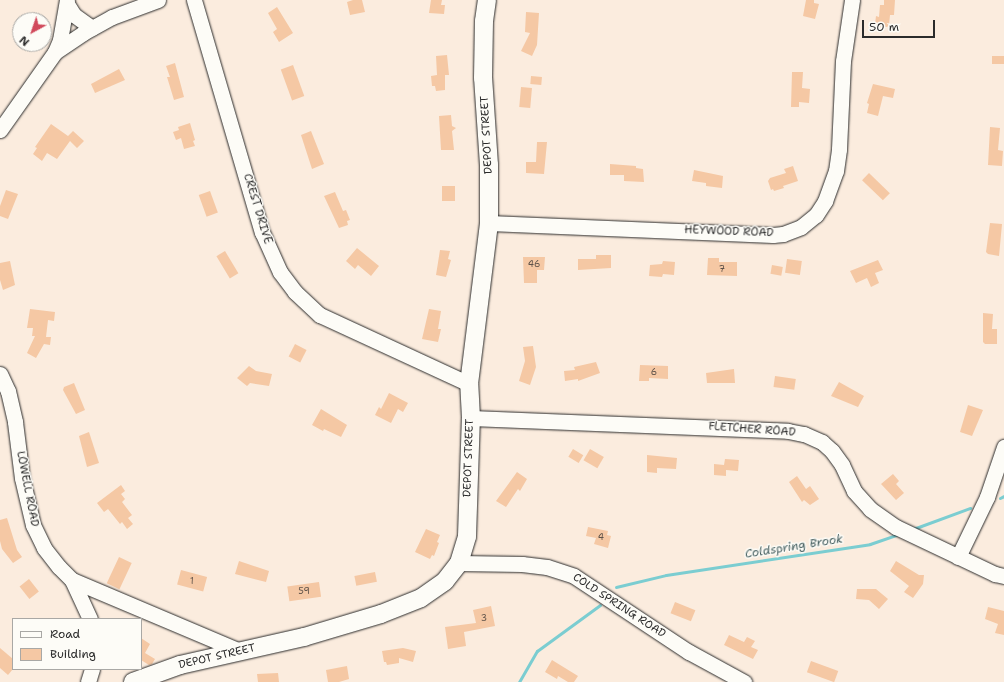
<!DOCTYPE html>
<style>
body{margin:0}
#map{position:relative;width:1004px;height:682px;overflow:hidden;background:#fbecde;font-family:"Shantell Sans",sans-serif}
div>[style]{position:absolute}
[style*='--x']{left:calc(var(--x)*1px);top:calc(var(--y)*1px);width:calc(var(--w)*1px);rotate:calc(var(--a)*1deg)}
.stream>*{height:3px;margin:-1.5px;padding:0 1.5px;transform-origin:1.5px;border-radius:1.5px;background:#7bcdd1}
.building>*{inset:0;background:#f5c8a4;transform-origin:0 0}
.roads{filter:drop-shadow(0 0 1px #2b2b2b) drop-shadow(0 0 1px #2b2b2b)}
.minor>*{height:15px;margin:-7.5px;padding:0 7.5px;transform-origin:7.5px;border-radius:7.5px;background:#fdfcf7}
.major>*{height:18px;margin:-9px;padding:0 9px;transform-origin:9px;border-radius:9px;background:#fdfcf7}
span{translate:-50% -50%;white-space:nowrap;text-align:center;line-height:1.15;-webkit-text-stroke:3px #fdfcf7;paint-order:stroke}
.number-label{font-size:9px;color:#5e5249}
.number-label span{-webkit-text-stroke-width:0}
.street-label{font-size:11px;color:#2b2b2b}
.water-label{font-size:12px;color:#435c5d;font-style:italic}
.legend{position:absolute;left:12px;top:618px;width:130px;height:52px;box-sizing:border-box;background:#fdfcf7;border:1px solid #a9a8a5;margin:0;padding:5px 7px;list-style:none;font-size:12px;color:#2b2b2b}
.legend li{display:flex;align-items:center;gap:8px;height:20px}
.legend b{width:20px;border:1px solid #a9a8a5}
.north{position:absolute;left:12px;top:12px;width:40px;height:40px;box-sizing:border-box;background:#fdfcf7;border:1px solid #a9a8a5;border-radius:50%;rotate:220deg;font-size:11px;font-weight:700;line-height:16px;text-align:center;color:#2b2b2b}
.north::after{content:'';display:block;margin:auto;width:14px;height:18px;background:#d1495b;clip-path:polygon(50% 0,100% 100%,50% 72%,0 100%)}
.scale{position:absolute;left:862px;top:20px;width:73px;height:18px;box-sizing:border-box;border:2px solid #2b2b2b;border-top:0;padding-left:5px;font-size:12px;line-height:14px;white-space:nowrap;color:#2b2b2b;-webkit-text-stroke:3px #fdfcf7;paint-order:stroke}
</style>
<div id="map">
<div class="stream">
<i style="--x:1000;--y:498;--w:4;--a:-27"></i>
<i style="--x:913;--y:529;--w:61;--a:-20.2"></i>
<i style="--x:616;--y:587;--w:51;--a:-13.5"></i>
<i style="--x:666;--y:575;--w:206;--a:-8.6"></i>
<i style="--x:870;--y:544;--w:31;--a:-19"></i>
<i style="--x:519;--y:682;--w:36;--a:-60"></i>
<i style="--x:537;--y:651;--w:78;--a:-36.1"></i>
</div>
<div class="building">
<i style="clip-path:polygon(353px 0,362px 0,365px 12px,350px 15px,347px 2px)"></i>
<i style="clip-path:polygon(431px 0,442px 0,441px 5px,445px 5px,444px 14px,429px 13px)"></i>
<i style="clip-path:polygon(806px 0,814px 0,814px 3px,819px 4px,815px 19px,803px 16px)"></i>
<i style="clip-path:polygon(884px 0,895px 0,894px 15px,890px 15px,889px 25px,887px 27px,877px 26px,875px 24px,876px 16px,879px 17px,880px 5px,884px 5px)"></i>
<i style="clip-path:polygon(277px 7px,293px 33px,279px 42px,273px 32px,277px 29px,268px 13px)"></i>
<i style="clip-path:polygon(526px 12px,539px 13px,537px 45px,532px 56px,521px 51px,530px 33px,525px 32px)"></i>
<i style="clip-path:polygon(447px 55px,449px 75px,445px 75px,445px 90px,436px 91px,435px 86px,432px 86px,431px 76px,437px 75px,436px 56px)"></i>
<i style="left:1004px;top:56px;width:8px;height:12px;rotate:90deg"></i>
<i style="clip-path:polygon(175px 63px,184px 97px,174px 100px,167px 77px,170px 77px,166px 66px)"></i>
<i style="left:293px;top:65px;width:33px;height:13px;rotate:70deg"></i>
<i style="clip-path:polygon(119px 69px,125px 80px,95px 93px,91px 84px)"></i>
<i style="clip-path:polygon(792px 72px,803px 72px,802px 88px,810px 89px,809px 103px,799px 102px,799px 107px,791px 107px)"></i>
<i style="left:531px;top:76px;width:11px;height:8px;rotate:5deg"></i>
<i style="clip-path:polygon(873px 84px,895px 89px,893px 98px,883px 96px,878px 116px,867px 113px,869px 104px,867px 103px)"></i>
<i style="left:521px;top:87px;width:11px;height:20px;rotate:5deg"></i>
<i style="clip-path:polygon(451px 115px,452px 126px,456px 128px,452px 131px,454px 150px,441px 150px,439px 116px)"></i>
<i style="clip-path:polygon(190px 123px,195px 140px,193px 141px,195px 146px,184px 149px,181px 138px,176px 140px,173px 132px,179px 130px,178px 127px)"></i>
<i style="clip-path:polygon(51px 124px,68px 136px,73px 131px,84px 141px,77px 148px,70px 141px,57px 159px,47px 153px,42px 161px,33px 154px,37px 148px,35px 147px)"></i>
<i style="clip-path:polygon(990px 127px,1000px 128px,998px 150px,1003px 151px,1002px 166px,988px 165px)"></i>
<i style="clip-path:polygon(311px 131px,324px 164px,312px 169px,301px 135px)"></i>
<i style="clip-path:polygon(537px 142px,547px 142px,544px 174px,526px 173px,526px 162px,536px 162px)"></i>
<i style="clip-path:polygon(610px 164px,636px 166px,636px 168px,643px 169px,644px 182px,624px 181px,624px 175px,610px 175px)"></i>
<i style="clip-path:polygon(793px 166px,798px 181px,783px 186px,784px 188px,774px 191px,773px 189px,771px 190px,768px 181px,770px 178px,786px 173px,784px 169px)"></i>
<i style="clip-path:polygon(694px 170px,723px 176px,722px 188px,706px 186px,706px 183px,692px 181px)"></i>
<i style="left:869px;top:173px;width:29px;height:10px;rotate:44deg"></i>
<i style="left:442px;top:186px;width:13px;height:15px"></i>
<i style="clip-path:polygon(6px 190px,18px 194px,8px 219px,0 216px,0 206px)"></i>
<i style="left:210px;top:191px;width:23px;height:12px;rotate:70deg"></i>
<i style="clip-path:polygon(335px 192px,343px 211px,346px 210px,350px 220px,347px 221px,348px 225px,339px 228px,324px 196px)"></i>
<i style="clip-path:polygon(990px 223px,1002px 224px,999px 256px,988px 254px,986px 252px)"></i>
<i style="clip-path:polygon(357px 248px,379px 266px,371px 276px,358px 265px,355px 269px,346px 261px)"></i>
<i style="clip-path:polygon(440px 250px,450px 251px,448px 259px,451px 260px,446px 277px,436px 275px)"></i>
<i style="left:225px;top:251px;width:26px;height:10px;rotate:59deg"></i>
<i style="clip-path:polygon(596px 255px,611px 255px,611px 268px,578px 270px,578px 259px,596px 259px)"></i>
<i style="clip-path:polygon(523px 257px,545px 257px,544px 270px,537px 270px,537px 283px,524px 283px)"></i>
<i style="clip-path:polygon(708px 258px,719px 258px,719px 262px,737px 262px,737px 276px,707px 275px)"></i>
<i style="left:787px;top:259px;width:15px;height:14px;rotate:8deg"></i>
<i style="clip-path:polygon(878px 260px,883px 270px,875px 273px,879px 283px,871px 287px,867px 278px,856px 283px,850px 271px)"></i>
<i style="clip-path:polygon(10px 261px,15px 285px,3px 290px,0 280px,0 263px)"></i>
<i style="clip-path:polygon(663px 261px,675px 262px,674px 275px,663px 274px,662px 277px,649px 276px,650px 265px,662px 264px)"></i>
<i style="left:772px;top:265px;width:11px;height:9px;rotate:10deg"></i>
<i style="clip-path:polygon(30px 309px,55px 312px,54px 321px,48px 320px,46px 337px,51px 337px,50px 345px,44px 344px,36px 358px,27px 353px,35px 336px,32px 336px,33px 328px,27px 328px)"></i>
<i style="clip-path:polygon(429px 309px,441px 311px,438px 329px,441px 329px,438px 342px,422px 339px)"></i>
<i style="clip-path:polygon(983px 313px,993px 314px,992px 329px,997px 329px,997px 344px,985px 344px,983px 342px)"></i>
<i style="left:295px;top:344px;width:13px;height:14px;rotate:27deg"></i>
<i style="clip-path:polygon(533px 346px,536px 367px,530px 385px,519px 381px,525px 361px,523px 347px)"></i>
<i style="clip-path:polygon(596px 362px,600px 373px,578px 381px,578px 379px,565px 381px,564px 371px,575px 370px,574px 367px)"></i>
<i style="clip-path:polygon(640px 365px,668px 366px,668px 379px,649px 378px,649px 381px,639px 381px)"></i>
<i style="clip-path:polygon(249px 366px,256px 371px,272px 374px,269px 386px,250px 383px,247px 386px,237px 378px)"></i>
<i style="clip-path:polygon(734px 369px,735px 383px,707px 383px,706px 373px)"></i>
<i style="left:775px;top:376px;width:21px;height:11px;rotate:8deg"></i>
<i style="clip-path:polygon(839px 382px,864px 396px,858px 407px,831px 396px)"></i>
<i style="clip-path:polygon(74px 383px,85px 410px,76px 414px,63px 390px,64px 387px)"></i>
<i style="clip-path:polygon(389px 393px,408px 403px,403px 412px,398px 409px,391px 423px,375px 415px,379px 407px,381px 409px)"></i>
<i style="clip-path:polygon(968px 405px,983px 410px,972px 436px,960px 432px)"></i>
<i style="clip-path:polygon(321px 409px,347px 425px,341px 437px,324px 429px,323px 431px,312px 425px)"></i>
<i style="clip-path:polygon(89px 432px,99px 463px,87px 467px,79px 436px)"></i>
<i style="left:573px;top:449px;width:12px;height:9px;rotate:31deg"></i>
<i style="left:590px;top:449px;width:16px;height:13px;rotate:30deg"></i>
<i style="clip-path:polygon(647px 455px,677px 458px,676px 469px,657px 468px,657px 473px,647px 472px)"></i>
<i style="clip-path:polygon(725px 459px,739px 460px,738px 471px,726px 470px,726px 476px,714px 475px,714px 464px,724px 465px)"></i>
<i style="clip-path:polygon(517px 472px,527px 479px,520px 491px,518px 489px,506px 507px,496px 501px)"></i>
<i style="clip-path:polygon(893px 474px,899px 481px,896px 484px,904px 493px,896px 500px,881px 484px)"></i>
<i style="clip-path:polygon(797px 476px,806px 489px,810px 486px,819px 499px,810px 505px,804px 500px,802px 502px,789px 482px)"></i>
<i style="clip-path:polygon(121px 485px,125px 491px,121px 494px,125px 499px,122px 502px,132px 515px,128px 518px,133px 524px,127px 529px,122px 522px,120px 524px,108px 509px,104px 512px,97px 503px)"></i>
<i style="clip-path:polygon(7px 518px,17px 550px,22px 557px,13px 563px,2px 549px,0 541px,0 520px)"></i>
<i style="clip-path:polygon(588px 527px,608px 531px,607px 535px,611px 536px,608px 548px,594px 544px,596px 538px,586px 536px)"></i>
<i style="clip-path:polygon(426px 529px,440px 535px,437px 542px,439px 543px,434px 556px,432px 555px,430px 559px,415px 552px)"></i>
<i style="left:119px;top:557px;width:14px;height:29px;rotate:25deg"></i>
<i style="clip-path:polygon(239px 561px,269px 571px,266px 582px,235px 574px)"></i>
<i style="clip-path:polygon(896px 561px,919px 575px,924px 575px,923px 584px,913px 598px,904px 592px,909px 586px,890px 571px)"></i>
<i style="left:181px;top:570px;width:27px;height:15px;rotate:15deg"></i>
<i style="left:375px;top:572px;width:10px;height:21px;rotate:79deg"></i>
<i style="left:29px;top:579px;width:16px;height:12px;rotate:52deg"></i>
<i style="left:319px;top:582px;width:15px;height:32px;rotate:82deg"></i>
<i style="clip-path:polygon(857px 589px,876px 589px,888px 599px,879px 609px,869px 600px,856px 599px)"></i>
<i style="left:675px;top:602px;width:22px;height:12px;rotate:22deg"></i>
<i style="clip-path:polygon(491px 606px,495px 626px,464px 632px,466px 646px,448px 649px,445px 627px,476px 623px,473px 610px)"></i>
<i style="clip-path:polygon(988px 607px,1004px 611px,1004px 635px,995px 633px,998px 624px,985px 619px)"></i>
<i style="clip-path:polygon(729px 635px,744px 642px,747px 637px,755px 641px,751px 647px,758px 650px,753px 659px,724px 645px)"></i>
<i style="clip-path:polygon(141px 638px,150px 644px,145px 653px,155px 659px,152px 664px,149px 665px,141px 660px)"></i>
<i style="clip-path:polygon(0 648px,13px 659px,13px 669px,8px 675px,0 668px)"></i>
<i style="clip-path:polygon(403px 648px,416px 651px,413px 662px,399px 658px,399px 663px,387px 665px,386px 662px,384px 662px,382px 651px)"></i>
<i style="clip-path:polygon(552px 660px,578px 676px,574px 682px,568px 682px,558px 676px,557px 679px,545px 672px)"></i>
<i style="left:811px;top:661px;width:29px;height:12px;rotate:20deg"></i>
<i style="clip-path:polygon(347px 666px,349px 679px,339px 682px,328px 682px,326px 670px)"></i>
<i style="clip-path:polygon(278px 673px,279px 682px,258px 682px,257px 674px)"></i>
</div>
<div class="roads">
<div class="minor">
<i style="--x:194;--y:0;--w:242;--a:73.7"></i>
<i style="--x:262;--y:232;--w:44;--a:65.8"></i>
<i style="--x:280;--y:272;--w:25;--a:53"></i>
<i style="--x:295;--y:292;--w:34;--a:43"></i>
<i style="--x:320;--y:315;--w:164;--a:24.8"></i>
<i style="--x:67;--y:4;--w:13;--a:58"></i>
<i style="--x:74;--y:15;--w:22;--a:36"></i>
<i style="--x:55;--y:52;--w:34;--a:-34"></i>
<i style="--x:83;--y:33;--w:33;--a:-29"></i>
<i style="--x:112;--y:17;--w:49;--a:-20.3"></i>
<i style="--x:0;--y:130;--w:95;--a:-54.8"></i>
<i style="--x:55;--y:52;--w:13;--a:-67"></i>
<i style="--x:60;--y:40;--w:41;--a:-80.1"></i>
<i style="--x:489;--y:223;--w:284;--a:2.4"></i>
<i style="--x:773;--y:235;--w:10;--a:-6"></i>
<i style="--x:783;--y:234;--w:19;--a:-21"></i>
<i style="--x:801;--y:227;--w:19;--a:-39"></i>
<i style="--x:816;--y:215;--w:17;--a:-57"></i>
<i style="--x:825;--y:201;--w:32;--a:-70"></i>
<i style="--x:836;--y:171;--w:22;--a:-82"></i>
<i style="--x:839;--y:149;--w:88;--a:-87.4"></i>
<i style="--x:843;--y:61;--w:62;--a:-81.6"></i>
<i style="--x:0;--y:374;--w:19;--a:65"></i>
<i style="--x:8;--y:391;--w:32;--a:77"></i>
<i style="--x:15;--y:422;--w:56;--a:82.9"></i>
<i style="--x:22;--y:478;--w:48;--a:76.8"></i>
<i style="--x:33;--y:525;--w:25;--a:64"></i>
<i style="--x:44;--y:548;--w:24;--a:52"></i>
<i style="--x:59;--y:567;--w:18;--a:45"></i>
<i style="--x:72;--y:580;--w:182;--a:22.9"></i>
<i style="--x:471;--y:418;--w:317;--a:2.3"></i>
<i style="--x:788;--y:431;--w:16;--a:11"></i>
<i style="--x:804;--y:434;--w:20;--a:24"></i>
<i style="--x:822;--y:442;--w:13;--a:42"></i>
<i style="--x:832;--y:451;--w:17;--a:54"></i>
<i style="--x:842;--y:465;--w:29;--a:65"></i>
<i style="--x:854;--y:491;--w:24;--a:48"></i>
<i style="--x:870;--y:509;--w:32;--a:35"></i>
<i style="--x:896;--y:527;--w:110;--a:25.4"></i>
<i style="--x:995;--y:574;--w:9;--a:13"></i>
<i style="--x:958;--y:557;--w:67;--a:-64.2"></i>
<i style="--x:987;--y:497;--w:53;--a:-71.2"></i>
<i style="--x:459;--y:563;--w:63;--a:0.9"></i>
<i style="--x:522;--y:564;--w:25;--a:7"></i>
<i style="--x:547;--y:567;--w:28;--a:18"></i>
<i style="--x:574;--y:576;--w:138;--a:33.5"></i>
<i style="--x:689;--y:652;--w:63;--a:28.6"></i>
<i style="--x:72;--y:580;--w:43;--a:65.2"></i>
<i style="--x:88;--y:682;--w:14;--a:-73"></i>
</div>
<div class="major">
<i style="--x:133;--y:682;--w:50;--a:-19.9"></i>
<i style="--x:180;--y:665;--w:127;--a:-12.7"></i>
<i style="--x:304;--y:637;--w:80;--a:-16.6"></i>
<i style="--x:381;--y:614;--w:43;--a:-21.8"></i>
<i style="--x:421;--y:598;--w:29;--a:-35"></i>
<i style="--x:445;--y:581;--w:23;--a:-52"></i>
<i style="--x:459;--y:563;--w:28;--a:-73"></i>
<i style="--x:467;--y:536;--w:118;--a:-88.1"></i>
<i style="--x:471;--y:418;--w:34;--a:-93"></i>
<i style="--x:469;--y:384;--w:162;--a:-82.9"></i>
<i style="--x:489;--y:223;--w:58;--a:-90"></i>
<i style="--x:489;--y:165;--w:87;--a:-93.9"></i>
<i style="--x:483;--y:78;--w:57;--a:-89"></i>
<i style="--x:484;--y:21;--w:21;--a:-82"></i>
</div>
</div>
<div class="number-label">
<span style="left:534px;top:264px">46</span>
<span style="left:722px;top:269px">7</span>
<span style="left:654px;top:372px">6</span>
<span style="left:601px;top:537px">4</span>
<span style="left:192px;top:581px">1</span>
<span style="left:304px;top:591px">59</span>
<span style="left:484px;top:618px">3</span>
</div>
<div class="street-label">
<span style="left:487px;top:135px;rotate:-93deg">DEPOT STREET</span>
<span style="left:257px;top:209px;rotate:73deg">CREST DRIVE</span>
<span style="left:729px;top:232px;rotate:2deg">HEYWOOD ROAD</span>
<span style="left:752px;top:430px;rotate:4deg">FLETCHER ROAD</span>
<span style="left:469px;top:458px;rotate:-88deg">DEPOT STREET</span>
<span style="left:27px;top:489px;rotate:79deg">LOWELL ROAD</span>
<span style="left:619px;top:606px;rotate:33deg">COLD SPRING ROAD</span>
<span style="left:217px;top:657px;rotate:-13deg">DEPOT STREET</span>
</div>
<div class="water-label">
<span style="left:794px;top:547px;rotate:-9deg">Coldspring Brook</span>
</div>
<ul class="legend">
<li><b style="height:5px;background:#fdfcf7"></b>Road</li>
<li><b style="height:11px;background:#f5c8a4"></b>Building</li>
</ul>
<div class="north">N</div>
<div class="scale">50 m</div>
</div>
